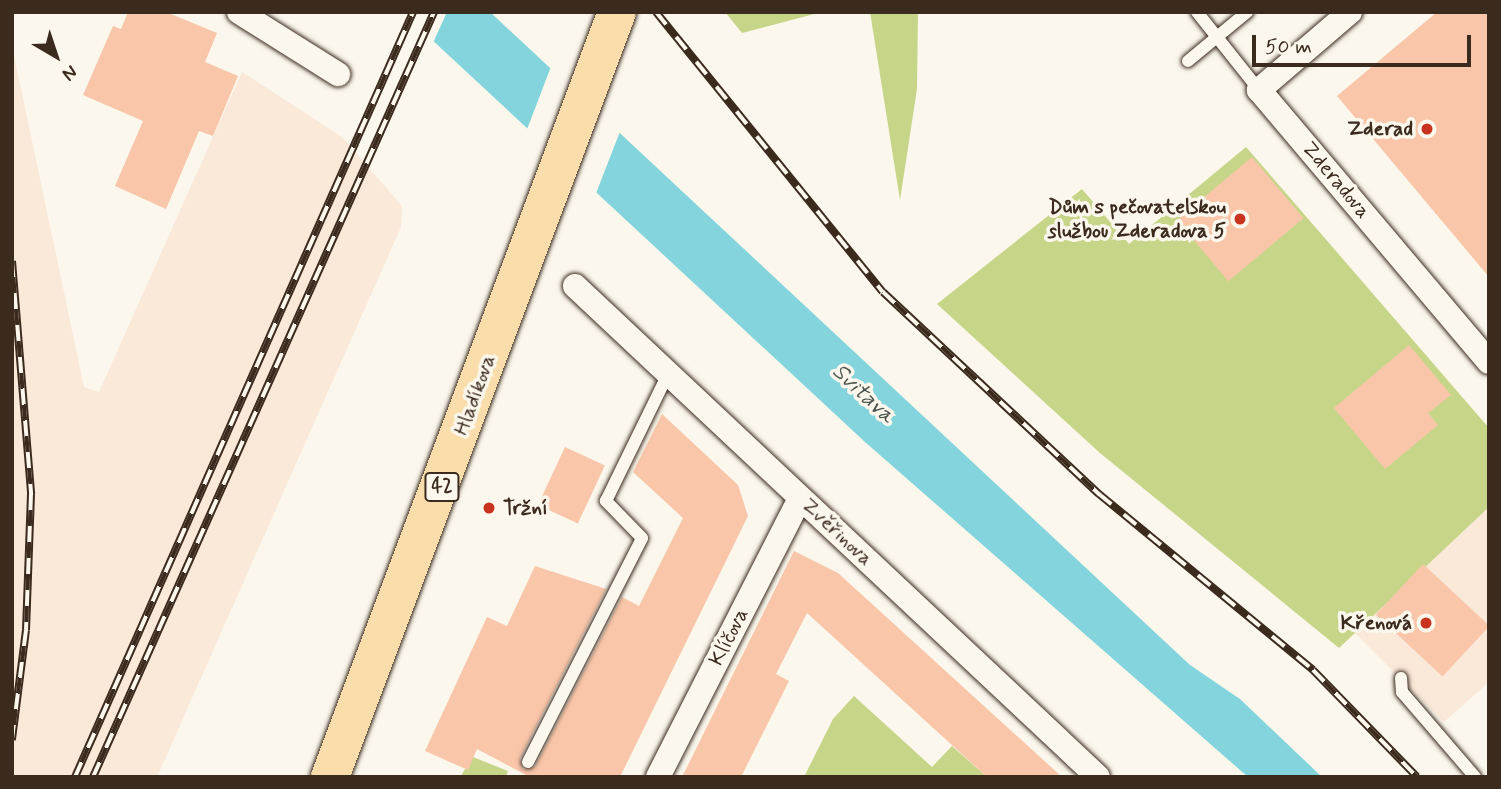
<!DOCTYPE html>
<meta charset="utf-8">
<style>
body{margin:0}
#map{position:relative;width:1501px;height:789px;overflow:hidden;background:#fbf7ec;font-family:Mynerve,sans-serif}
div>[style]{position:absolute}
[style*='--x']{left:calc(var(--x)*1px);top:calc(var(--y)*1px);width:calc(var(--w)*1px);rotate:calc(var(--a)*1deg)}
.built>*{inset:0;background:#fae8d8}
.green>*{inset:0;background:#c7d589}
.water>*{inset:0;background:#83d4dc}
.pier>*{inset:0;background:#fbf7ec}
.building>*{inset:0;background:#f9c6aa;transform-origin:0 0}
.roads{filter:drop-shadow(0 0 2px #3b2a1e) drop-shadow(0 0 2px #3b2a1e)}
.service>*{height:12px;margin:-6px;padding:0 6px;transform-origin:6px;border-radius:6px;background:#fbf7ec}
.minor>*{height:24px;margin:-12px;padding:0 12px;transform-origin:12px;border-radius:12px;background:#fbf7ec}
.primary>*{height:38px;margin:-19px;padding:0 19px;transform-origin:19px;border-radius:19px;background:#faddab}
.rail>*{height:8px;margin-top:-4px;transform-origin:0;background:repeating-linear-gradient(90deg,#fbf7ec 0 16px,#3b2a1e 0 32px);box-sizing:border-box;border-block:2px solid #3b2a1e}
.dots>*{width:19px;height:19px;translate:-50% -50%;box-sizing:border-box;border:4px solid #fbf7ec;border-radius:50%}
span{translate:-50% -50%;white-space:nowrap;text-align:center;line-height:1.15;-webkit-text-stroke:7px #fbf7ec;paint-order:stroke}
.shield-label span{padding:2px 5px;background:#fbf7ec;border:2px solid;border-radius:5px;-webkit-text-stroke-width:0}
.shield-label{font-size:19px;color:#3b2a1e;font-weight:700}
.poi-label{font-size:21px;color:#3b2a1e;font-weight:700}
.right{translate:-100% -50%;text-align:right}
.left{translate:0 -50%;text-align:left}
.street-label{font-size:21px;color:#3b2a1e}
.water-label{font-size:23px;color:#4d544e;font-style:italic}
.frame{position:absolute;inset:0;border:14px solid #3b2a1e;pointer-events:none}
.north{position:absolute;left:21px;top:21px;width:70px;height:70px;-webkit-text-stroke:5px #fbf7ec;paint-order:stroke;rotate:141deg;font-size:19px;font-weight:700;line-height:28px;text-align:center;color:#3b2a1e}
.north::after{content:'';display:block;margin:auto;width:24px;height:32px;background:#3b2a1e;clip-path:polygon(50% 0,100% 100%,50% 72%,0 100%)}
.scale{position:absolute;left:1252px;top:35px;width:219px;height:32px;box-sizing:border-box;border:4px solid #3b2a1e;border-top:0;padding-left:9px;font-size:21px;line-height:24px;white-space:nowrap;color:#3b2a1e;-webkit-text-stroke:5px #fbf7ec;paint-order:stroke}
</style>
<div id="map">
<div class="built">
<i style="clip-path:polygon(12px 46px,84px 387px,99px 392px,242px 72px,342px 137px,402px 206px,401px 227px,157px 777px,12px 777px)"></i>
<i style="clip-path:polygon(1489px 507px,1489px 682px,1444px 722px,1354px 632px,1374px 614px,1386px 537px,1424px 564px)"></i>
</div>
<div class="green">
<i style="clip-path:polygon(725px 12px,822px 12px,742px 33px)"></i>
<i style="clip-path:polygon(870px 12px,918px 12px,917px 89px,900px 200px)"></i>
<i style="clip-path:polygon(1246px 147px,1489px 428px,1489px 507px,1339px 648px,1100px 453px,937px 304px,1082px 189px,1129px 244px)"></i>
<i style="clip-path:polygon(854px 696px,932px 767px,952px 746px,987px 777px,804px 777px,833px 719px)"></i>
<i style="clip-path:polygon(473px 757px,508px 771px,506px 777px,460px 777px)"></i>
</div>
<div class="water">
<i style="clip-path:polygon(402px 12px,490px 12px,1190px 665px,1240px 699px,1322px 777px,1248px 777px,865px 442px)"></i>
</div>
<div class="pier">
<i style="clip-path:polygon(398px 12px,447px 12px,432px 45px)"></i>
<i style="clip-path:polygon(552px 64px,621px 129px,595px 196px,526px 132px)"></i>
</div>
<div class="building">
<i style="clip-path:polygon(128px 12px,166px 12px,217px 33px,205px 62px,238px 76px,213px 136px,199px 131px,166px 209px,115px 186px,143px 121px,83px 95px,113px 26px,121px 29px)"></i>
<i style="clip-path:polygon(1437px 12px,1489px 12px,1489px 277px,1337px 96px)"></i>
<i style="left:1252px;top:157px;width:80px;height:98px;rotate:50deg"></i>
<i style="clip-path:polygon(1409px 345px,1451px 395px,1428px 413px,1438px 425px,1385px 469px,1334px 408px)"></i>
<i style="clip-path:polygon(662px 414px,738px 485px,748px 516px,620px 777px,530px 777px,477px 749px,468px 770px,425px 751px,487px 617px,507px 626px,535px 566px,606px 589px,520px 758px,523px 769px,535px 767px,622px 597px,639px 606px,683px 518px,633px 472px)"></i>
<i style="left:565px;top:447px;width:44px;height:64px;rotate:25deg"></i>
<i style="clip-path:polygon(794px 551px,838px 573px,1062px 777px,987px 777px,807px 613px,776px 674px,789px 681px,741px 777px,682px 777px)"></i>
<i style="left:1423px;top:564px;width:91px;height:69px;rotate:43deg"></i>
</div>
<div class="roads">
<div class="service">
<i style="--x:1197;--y:12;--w:100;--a:51.5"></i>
<i style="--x:1188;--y:61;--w:77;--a:-39.7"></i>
<i style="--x:1401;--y:678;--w:14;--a:86"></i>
<i style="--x:1402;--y:692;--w:112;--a:49.3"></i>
<i style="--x:528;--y:762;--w:251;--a:-63"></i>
<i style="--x:642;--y:538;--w:52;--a:-134.2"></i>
<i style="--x:606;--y:501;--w:139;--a:-64"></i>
</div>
<div class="minor">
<i style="--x:239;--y:12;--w:117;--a:32.1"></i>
<i style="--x:1350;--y:12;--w:120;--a:139.4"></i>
<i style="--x:1259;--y:90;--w:356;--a:49.8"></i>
<i style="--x:575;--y:286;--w:717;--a:43.19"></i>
<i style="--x:658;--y:777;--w:313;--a:-63"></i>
</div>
<div class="primary">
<i style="--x:330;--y:777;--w:817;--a:-69.44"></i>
</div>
</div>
<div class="rail">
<i style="--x:656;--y:12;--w:360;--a:51"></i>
<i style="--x:883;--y:292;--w:296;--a:43.1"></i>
<i style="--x:1099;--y:494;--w:277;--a:39.4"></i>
<i style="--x:1313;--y:670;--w:149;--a:45.8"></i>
<i style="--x:12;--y:261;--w:234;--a:85.3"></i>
<i style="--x:31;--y:494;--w:136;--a:92.1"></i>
<i style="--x:26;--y:630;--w:111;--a:97.3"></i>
<i style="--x:75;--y:777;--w:836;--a:-66.16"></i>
<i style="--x:93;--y:777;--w:838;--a:-65.97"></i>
</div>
<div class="dots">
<i style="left:1427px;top:129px;background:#c8321e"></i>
<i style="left:1240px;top:219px;background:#c8321e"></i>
<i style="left:489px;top:508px;background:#c8321e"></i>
<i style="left:1426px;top:623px;background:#c8321e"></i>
</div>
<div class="shield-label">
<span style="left:442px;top:487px">42</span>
</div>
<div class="poi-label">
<span class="right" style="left:1413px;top:129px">Zderad</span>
<span class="right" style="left:1226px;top:219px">Dům s pečovatelskou<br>službou Zderadova 5</span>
<span class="left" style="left:503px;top:508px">Tržní</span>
<span class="right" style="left:1412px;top:623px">Křenová</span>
</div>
<div class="street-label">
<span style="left:1336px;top:180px;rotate:50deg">Zderadova</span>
<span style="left:475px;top:395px;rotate:-70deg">Hladíkova</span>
<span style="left:837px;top:532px;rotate:43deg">Zvěřinova</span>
<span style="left:729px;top:637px;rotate:-63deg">Klíčova</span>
</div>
<div class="water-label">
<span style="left:863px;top:394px;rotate:43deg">Svitava</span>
</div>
<div class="frame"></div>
<div class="north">N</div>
<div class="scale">50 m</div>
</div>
